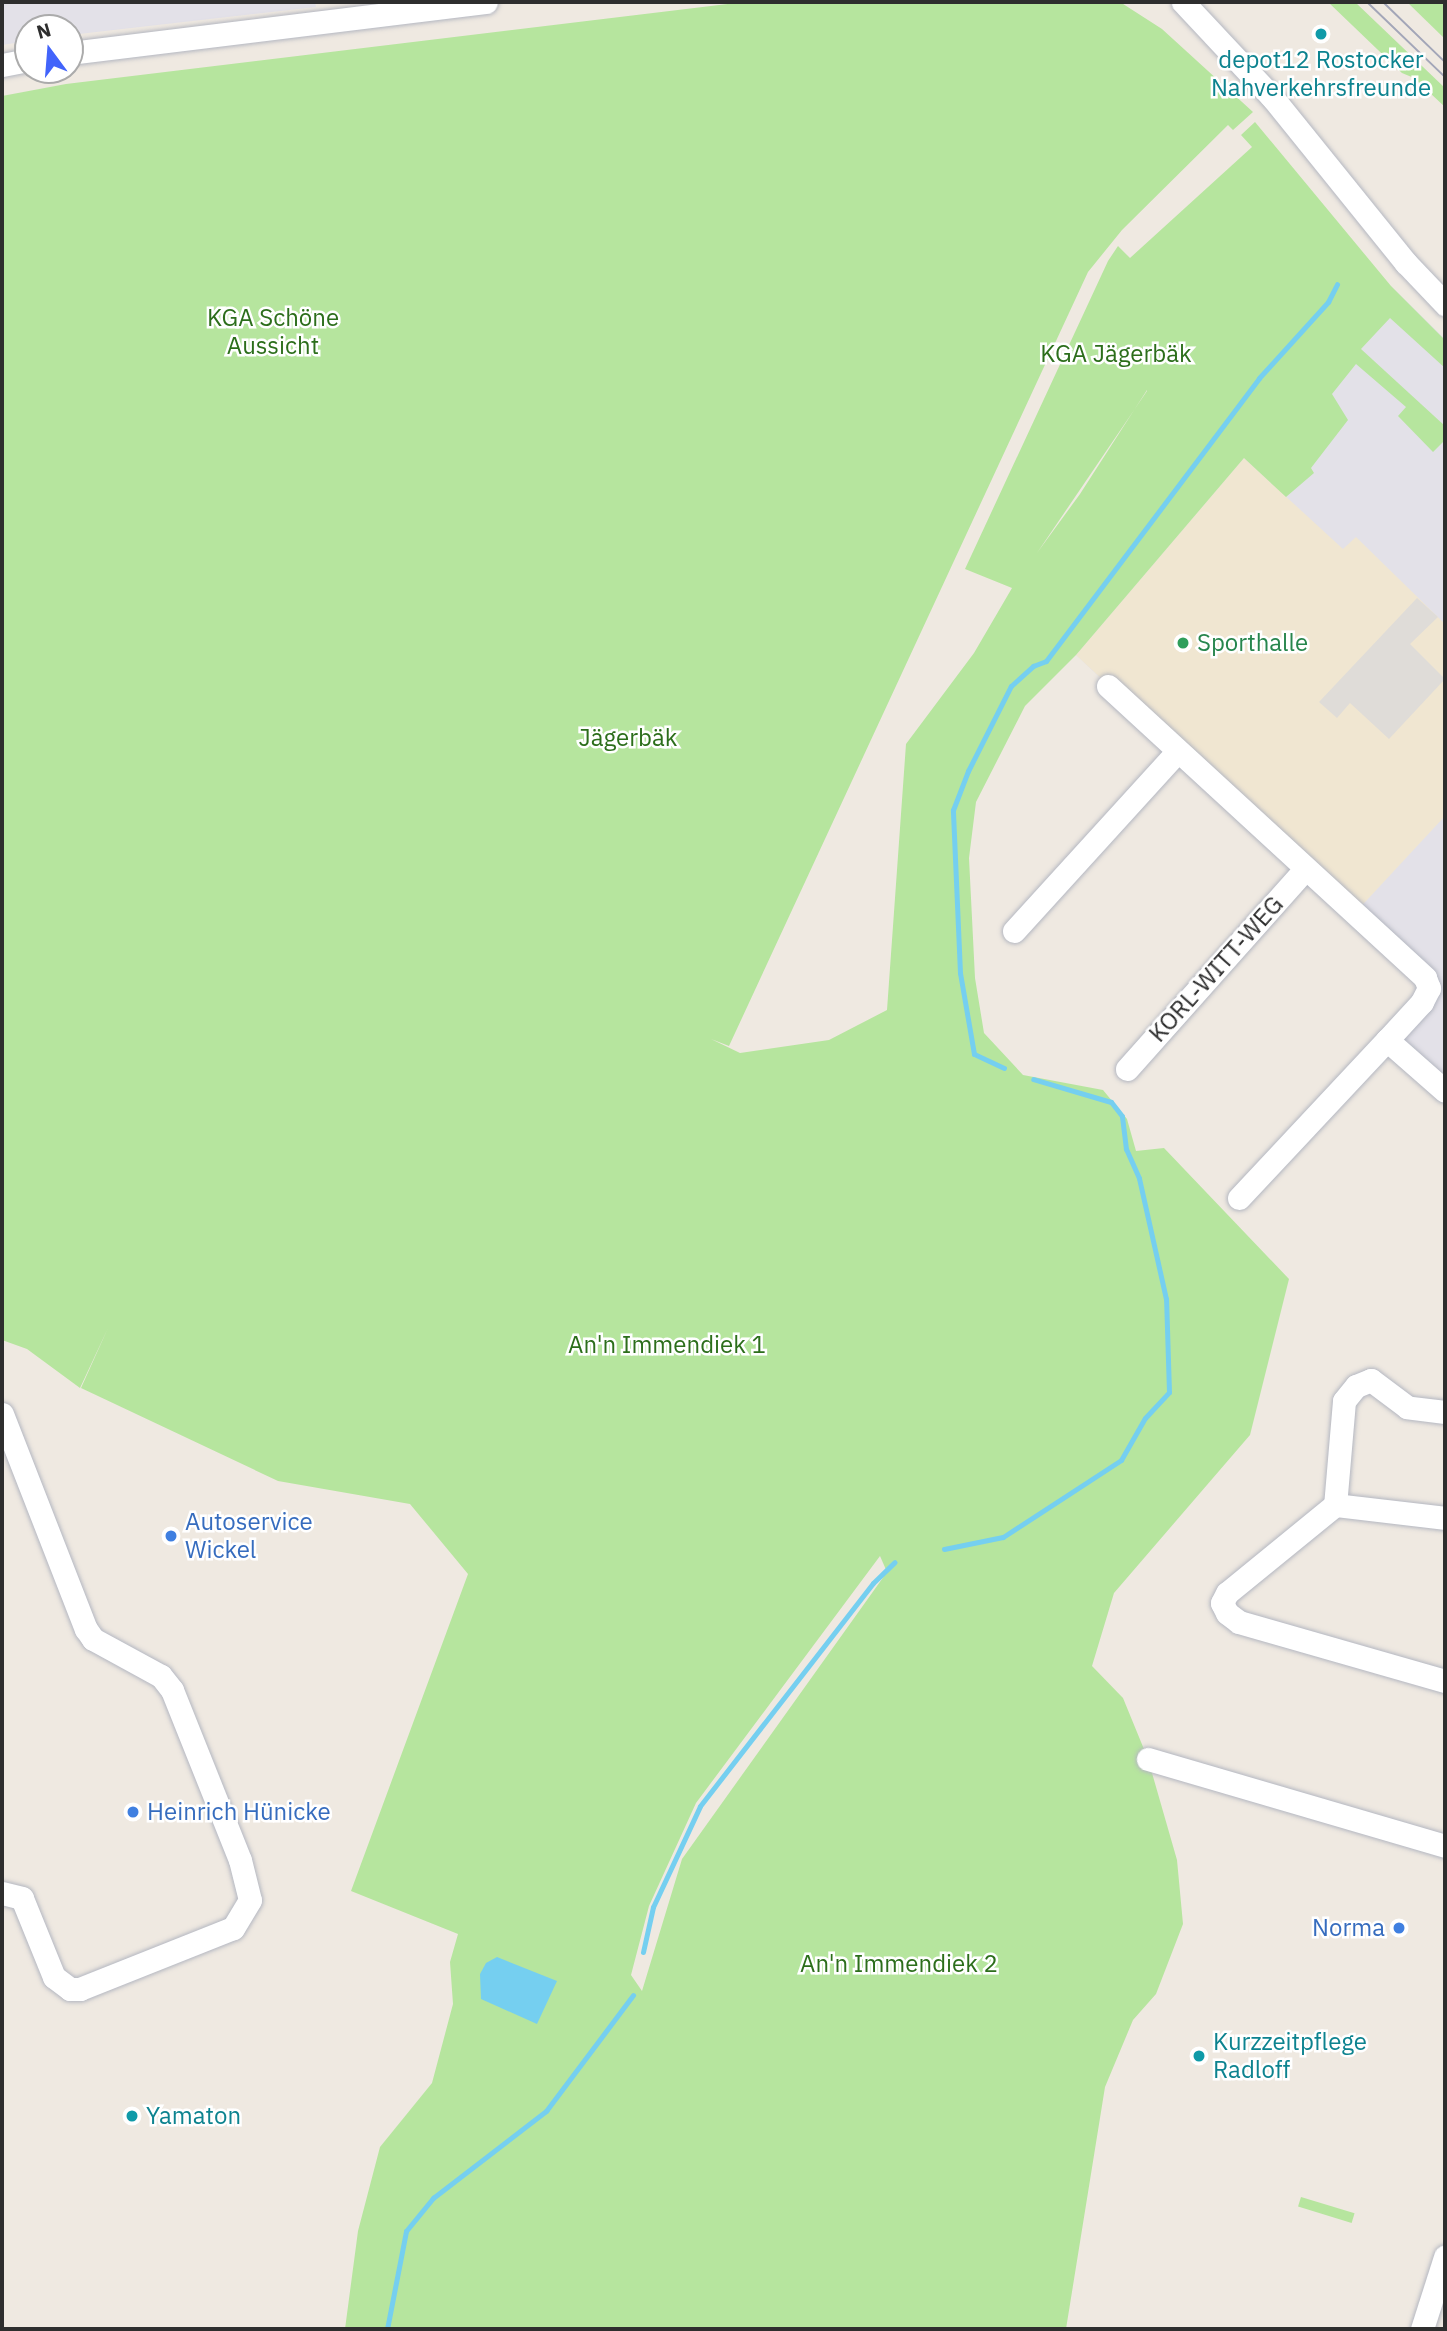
<!DOCTYPE html>
<meta charset="utf-8">
<style>
body{margin:0}
#map{position:relative;width:1447px;height:2331px;overflow:hidden;background:#efe9e1;font-family:"IBM Plex Sans",sans-serif}
div>[style]{position:absolute}
[style*='--x']{left:calc(var(--x)*1px);top:calc(var(--y)*1px);width:calc(var(--w)*1px);rotate:calc(var(--a)*1deg)}
.industrial>*{inset:0;background:#e3e1e8}
.education>*{inset:0;background:#f0e6d1}
.green>*{inset:0;background:#b6e59e;transform-origin:0 0}
.plaza>*{inset:0;background:#dfdcd8}
.water>*{inset:0;background:#75cff0}
.stream>*{height:5px;margin:-2.5px;padding:0 2.5px;transform-origin:2.5px;border-radius:2.5px;background:#75cff0}
.roads{filter:drop-shadow(0 0 2px #b4b7c1) drop-shadow(0 0 2px #b4b7c1)}
.minor>*{height:23px;margin:-11.5px;padding:0 11.5px;transform-origin:11.5px;border-radius:11.5px;background:#fff}
.tram>*{height:2px;margin:-1px;padding:0 1px;transform-origin:1px;border-radius:1px;background:#a3a6b8}
.dots>*{width:19px;height:19px;translate:-50% -50%;box-sizing:border-box;border:4px solid #fff;border-radius:50%}
span{translate:-50% -50%;white-space:nowrap;text-align:center;line-height:1.15;-webkit-text-stroke:5px #fff;paint-order:stroke}
.culture-label{font-size:24px;color:#0d838f}
.left{translate:0 -50%;text-align:left}
.park-label{font-size:24px;color:#2c6e1b}
.leisure-label{font-size:24px;color:#27864d}
.street-label{font-size:24px;color:#2e2e2e}
.shop-label{font-size:24px;color:#366cbe}
.right{translate:-100% -50%;text-align:right}
.frame{position:absolute;inset:0;border:4px solid #2e2e2e;pointer-events:none}
.north{position:absolute;left:14px;top:14px;width:70px;height:70px;box-sizing:border-box;background:#fff;border:2px solid #ababab;border-radius:50%;rotate:344deg;font-size:19px;font-weight:700;line-height:28px;text-align:center;color:#2e2e2e}
.north::after{content:'';display:block;margin:auto;width:24px;height:32px;background:#4264fb;clip-path:polygon(50% 0,100% 100%,50% 72%,0 100%)}
</style>
<div id="map">
<div class="industrial">
<i style="clip-path:polygon(2px 2px,315px 2px,316px 7px,70px 35px,70px 28px,28px 28px,28px 41px,2px 45px)"></i>
<i style="clip-path:polygon(1391px 286px,1445px 339px,1445px 1091px,1387px 1040px,1429px 988px,1076px 655px)"></i>
</div>
<div class="education">
<i style="clip-path:polygon(1244px 458px,1343px 549px,1356px 537px,1445px 624px,1445px 816px,1354px 914px,1076px 655px)"></i>
</div>
<div class="green">
<i style="clip-path:polygon(evenodd,744px 2px,1120px 2px,1162px 29px,1253px 112px,1233px 130px,1228px 125px,1122px 230px,1088px 272px,729px 1046px,711px 1039px,740px 1053px,829px 1040px,887px 1010px,906px 744px,974px 653px,1012px 588px,965px 569px,1108px 261px,1118px 246px,1130px 258px,1252px 147px,1241px 135px,1255px 122px,1391px 286px,1445px 340px,1445px 368px,1390px 318px,1361px 349px,1445px 426px,1445px 440px,1433px 452px,1398px 416px,1406px 407px,1356px 364px,1332px 394px,1348px 420px,1311px 468px,1314px 473px,1286px 497px,1244px 458px,1076px 655px,1025px 706px,976px 802px,969px 858px,975px 978px,984px 1033px,1023px 1075px,1103px 1090px,1127px 1119px,1136px 1151px,1164px 1148px,1289px 1279px,1250px 1435px,1114px 1593px,1092px 1666px,1123px 1698px,1148px 1759px,1177px 1860px,1183px 1924px,1156px 1994px,1133px 2020px,1105px 2087px,1066px 2329px,345px 2329px,358px 2231px,380px 2147px,432px 2083px,453px 2004px,450px 1962px,458px 1934px,351px 1891px,468px 1574px,410px 1504px,278px 1481px,81px 1388px,108px 1328px,80px 1388px,27px 1349px,2px 1340px,2px 96px,66px 84px,744px 2px,1147px 390px,1080px 494px,1037px 553px,1147px 391px,1147px 390px,744px 2px,880px 1556px,887px 1572px,682px 1859px,642px 1991px,631px 1975px,649px 1906px,696px 1803px,880px 1556px)"></i>
<i style="clip-path:polygon(1328px 2px,1355px 2px,1445px 88px,1445px 107px,1414px 78px,1402px 73px)"></i>
<i style="clip-path:polygon(1407px 2px,1445px 2px,1445px 39px)"></i>
<i style="left:1301px;top:2197px;width:56px;height:10px;rotate:17deg"></i>
</div>
<div class="plaza">
<i style="clip-path:polygon(1417px 598px,1438px 617px,1410px 644px,1445px 679px,1389px 739px,1350px 703px,1337px 718px,1319px 702px)"></i>
</div>
<div class="water">
<i style="clip-path:polygon(497px 1957px,557px 1981px,537px 2024px,481px 1999px,480px 1974px,486px 1963px)"></i>
</div>
<div class="stream">
<i style="--x:1004;--y:1068;--w:33;--a:-155"></i>
<i style="--x:974;--y:1054;--w:82;--a:-99.8"></i>
<i style="--x:960;--y:973;--w:163;--a:-92.5"></i>
<i style="--x:953;--y:810;--w:42;--a:-69"></i>
<i style="--x:968;--y:771;--w:95;--a:-63.2"></i>
<i style="--x:1011;--y:686;--w:30;--a:-42"></i>
<i style="--x:1033;--y:666;--w:14;--a:-21"></i>
<i style="--x:1046;--y:661;--w:354;--a:-53"></i>
<i style="--x:1259;--y:378;--w:103;--a:-47.8"></i>
<i style="--x:1328;--y:302;--w:20;--a:-63"></i>
<i style="--x:944;--y:1549;--w:60;--a:-11.5"></i>
<i style="--x:1003;--y:1537;--w:141;--a:-33.1"></i>
<i style="--x:1121;--y:1460;--w:48;--a:-60.3"></i>
<i style="--x:1145;--y:1418;--w:35;--a:-47"></i>
<i style="--x:1169;--y:1392;--w:93;--a:-91.8"></i>
<i style="--x:1166;--y:1299;--w:124;--a:-102.6"></i>
<i style="--x:1139;--y:1178;--w:32;--a:-114"></i>
<i style="--x:1126;--y:1149;--w:33;--a:-97"></i>
<i style="--x:1122;--y:1116;--w:18;--a:-128"></i>
<i style="--x:1111;--y:1102;--w:81;--a:-163.6"></i>
<i style="--x:643;--y:1952;--w:46;--a:-77.5"></i>
<i style="--x:653;--y:1907;--w:111;--a:-65"></i>
<i style="--x:700;--y:1806;--w:282;--a:-52.2"></i>
<i style="--x:873;--y:1583;--w:30;--a:-44"></i>
<i style="--x:387;--y:2329;--w:100;--a:-79"></i>
<i style="--x:406;--y:2231;--w:43;--a:-50.7"></i>
<i style="--x:433;--y:2198;--w:143;--a:-37.6"></i>
<i style="--x:546;--y:2111;--w:145;--a:-53.1"></i>
</div>
<div class="roads">
<div class="minor">
<i style="--x:1183;--y:2;--w:130;--a:46.9"></i>
<i style="--x:1272;--y:97;--w:213;--a:51.1"></i>
<i style="--x:1406;--y:263;--w:57;--a:46.4"></i>
<i style="--x:70;--y:53;--w:419;--a:-7"></i>
<i style="--x:2;--y:65;--w:26;--a:-11"></i>
<i style="--x:1108;--y:686;--w:431;--a:42.6"></i>
<i style="--x:1425;--y:978;--w:11;--a:68"></i>
<i style="--x:1429;--y:988;--w:16;--a:117"></i>
<i style="--x:1422;--y:1002;--w:52;--a:132.6"></i>
<i style="--x:1387;--y:1040;--w:77;--a:41.3"></i>
<i style="--x:1014;--y:931;--w:242;--a:-47.7"></i>
<i style="--x:1127;--y:1069;--w:266;--a:-48.3"></i>
<i style="--x:1239;--y:1198;--w:216;--a:-46.9"></i>
<i style="--x:1445;--y:1412;--w:38;--a:-173"></i>
<i style="--x:1407;--y:1407;--w:45;--a:-143.1"></i>
<i style="--x:1371;--y:1380;--w:16;--a:158"></i>
<i style="--x:1356;--y:1386;--w:19;--a:129"></i>
<i style="--x:1344;--y:1401;--w:104;--a:94.9"></i>
<i style="--x:1335;--y:1505;--w:139;--a:140.8"></i>
<i style="--x:1227;--y:1593;--w:11;--a:117"></i>
<i style="--x:1222;--y:1603;--w:11;--a:63"></i>
<i style="--x:1227;--y:1613;--w:15;--a:37"></i>
<i style="--x:1239;--y:1622;--w:214;--a:16"></i>
<i style="--x:2;--y:1414;--w:231;--a:68.7"></i>
<i style="--x:86;--y:1629;--w:12;--a:55"></i>
<i style="--x:93;--y:1639;--w:77;--a:28.6"></i>
<i style="--x:161;--y:1676;--w:18;--a:52"></i>
<i style="--x:172;--y:1690;--w:183;--a:68.2"></i>
<i style="--x:240;--y:1860;--w:41;--a:76"></i>
<i style="--x:250;--y:1900;--w:33;--a:121"></i>
<i style="--x:233;--y:1928;--w:165;--a:158.3"></i>
<i style="--x:80;--y:1989;--w:10;--a:180"></i>
<i style="--x:70;--y:1989;--w:20;--a:-143"></i>
<i style="--x:54;--y:1977;--w:85;--a:-112.1"></i>
<i style="--x:22;--y:1898;--w:21;--a:-166"></i>
<i style="--x:1335;--y:1505;--w:111;--a:6.7"></i>
<i style="--x:1148;--y:1759;--w:309;--a:16.3"></i>
<i style="--x:1422;--y:2329;--w:76;--a:-72.3"></i>
</div>
</div>
<div class="tram">
<i style="--x:1367;--y:2;--w:108;--a:43.9"></i>
<i style="--x:1383;--y:2;--w:86;--a:44.1"></i>
</div>
<div class="dots">
<i style="left:1321px;top:34px;background:#0f9aa8"></i>
<i style="left:1183px;top:643px;background:#2e9e5b"></i>
<i style="left:171px;top:1536px;background:#3f7fe0"></i>
<i style="left:133px;top:1812px;background:#3f7fe0"></i>
<i style="left:1399px;top:1928px;background:#3f7fe0"></i>
<i style="left:1199px;top:2056px;background:#0f9aa8"></i>
<i style="left:132px;top:2116px;background:#0f9aa8"></i>
</div>
<div class="culture-label">
<span style="left:1321px;top:74px">depot12 Rostocker<br>Nahverkehrsfreunde</span>
<span class="left" style="left:1213px;top:2056px">Kurzzeitpflege<br>Radloff</span>
<span class="left" style="left:146px;top:2116px">Yamaton</span>
</div>
<div class="park-label">
<span style="left:273px;top:332px">KGA Schöne<br>Aussicht</span>
<span style="left:1116px;top:354px">KGA Jägerbäk</span>
<span style="left:628px;top:738px">Jägerbäk</span>
<span style="left:667px;top:1345px">An'n Immendiek 1</span>
<span style="left:899px;top:1964px">An'n Immendiek 2</span>
</div>
<div class="leisure-label">
<span class="left" style="left:1197px;top:643px">Sporthalle</span>
</div>
<div class="street-label">
<span style="left:1216px;top:969px;rotate:-48deg">KORL-WITT-WEG</span>
</div>
<div class="shop-label">
<span class="left" style="left:185px;top:1536px">Autoservice<br>Wickel</span>
<span class="left" style="left:147px;top:1812px">Heinrich Hünicke</span>
<span class="right" style="left:1385px;top:1928px">Norma</span>
</div>
<div class="frame"></div>
<div class="north">N</div>
</div>
